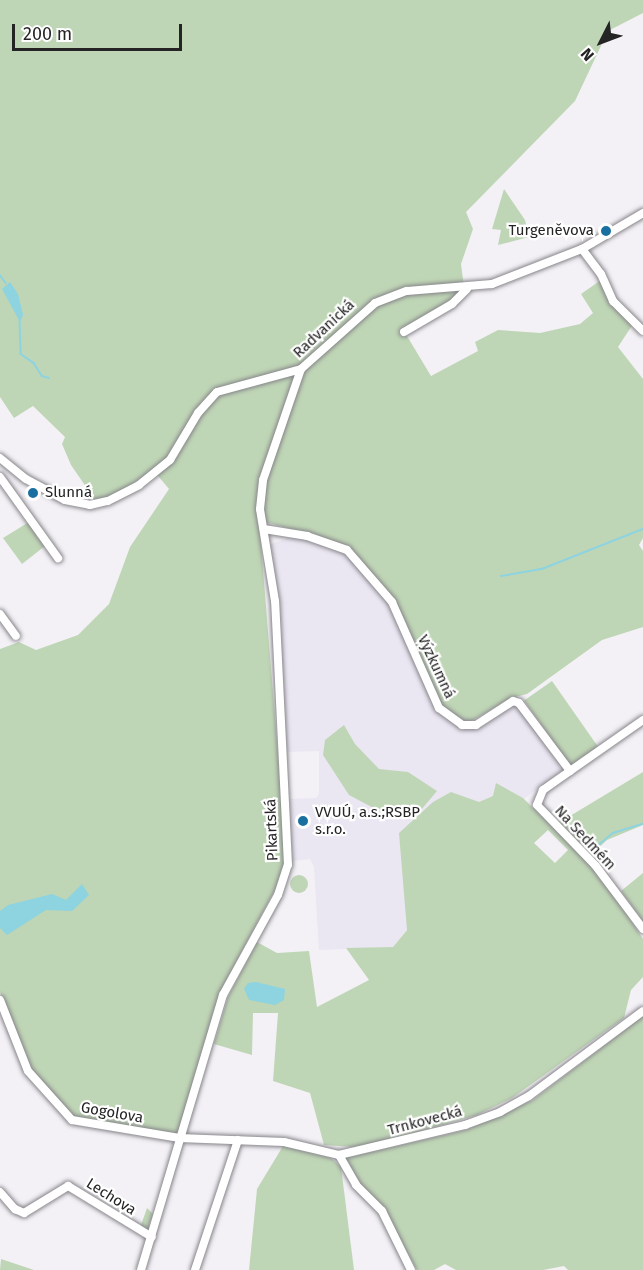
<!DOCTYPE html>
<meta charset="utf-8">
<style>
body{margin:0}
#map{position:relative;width:643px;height:1270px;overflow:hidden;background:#f3f1f6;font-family:"Fira Sans",sans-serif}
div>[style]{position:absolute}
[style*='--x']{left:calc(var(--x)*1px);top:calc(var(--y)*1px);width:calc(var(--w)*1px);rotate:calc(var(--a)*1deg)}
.built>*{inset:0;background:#eae6f2}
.green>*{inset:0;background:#bfd6b6;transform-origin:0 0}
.round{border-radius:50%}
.water>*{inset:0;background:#8dd3e0}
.stream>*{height:1.5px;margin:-0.75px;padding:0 0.75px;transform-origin:0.75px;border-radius:0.75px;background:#8dd3e0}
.roads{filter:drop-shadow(0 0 2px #87858a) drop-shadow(0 0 2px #87858a)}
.minor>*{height:8px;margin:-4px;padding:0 4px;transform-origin:4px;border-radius:4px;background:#fff}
.dots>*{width:16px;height:16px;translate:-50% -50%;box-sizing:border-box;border:3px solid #fff;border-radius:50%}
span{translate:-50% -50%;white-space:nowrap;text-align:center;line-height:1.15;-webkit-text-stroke:4.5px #fff;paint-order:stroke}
.poi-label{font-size:15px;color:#242425}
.right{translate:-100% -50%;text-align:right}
.left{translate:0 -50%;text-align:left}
.street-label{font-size:15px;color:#242425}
.north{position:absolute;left:571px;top:12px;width:60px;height:60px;-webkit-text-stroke:4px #fff;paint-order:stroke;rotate:228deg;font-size:16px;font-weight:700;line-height:24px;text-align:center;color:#242425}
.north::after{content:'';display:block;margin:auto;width:21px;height:27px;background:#242425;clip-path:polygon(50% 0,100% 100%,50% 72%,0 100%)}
.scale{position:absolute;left:12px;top:24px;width:170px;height:27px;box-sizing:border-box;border:3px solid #242425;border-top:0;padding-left:8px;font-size:18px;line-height:21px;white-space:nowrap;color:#242425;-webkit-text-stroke:4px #fff;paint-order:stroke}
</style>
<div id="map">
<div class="built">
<i style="clip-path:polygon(296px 535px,344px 552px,388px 603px,433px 703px,457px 725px,468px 729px,481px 726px,513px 704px,518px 705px,564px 769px,485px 828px,393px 947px,319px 950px,314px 867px,310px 859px,292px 861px,289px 799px,316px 798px,319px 794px,319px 751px,286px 752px,278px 592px,269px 545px)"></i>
</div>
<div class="green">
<i style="clip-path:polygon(0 0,643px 0,643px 13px,608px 31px,575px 101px,466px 212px,473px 229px,461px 264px,465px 295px,404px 331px,431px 376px,478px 351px,475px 342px,498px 330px,540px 333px,580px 324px,593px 313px,581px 294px,601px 280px,633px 324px,618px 347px,643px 379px,643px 538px,639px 545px,643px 551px,643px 627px,602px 640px,527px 694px,511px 698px,468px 723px,442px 707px,395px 602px,349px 546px,259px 520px,286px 853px,284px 873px,224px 985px,178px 1135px,74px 1119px,28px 1067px,0 992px,0 649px,19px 642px,36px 650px,78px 635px,109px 604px,130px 547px,169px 489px,153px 470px,117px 494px,95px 500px,71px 465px,62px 444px,65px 437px,33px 406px,14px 418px,0 397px)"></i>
<i style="clip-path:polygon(504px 189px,525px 220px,529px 237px,498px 245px,501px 230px,492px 229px)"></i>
<i style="clip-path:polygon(29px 522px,45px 546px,22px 564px,3px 538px)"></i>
<i style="left:552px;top:681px;width:80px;height:34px;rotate:55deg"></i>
<i style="clip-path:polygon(344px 725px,355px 744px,379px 769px,408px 772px,437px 791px,421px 810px,413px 804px,399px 819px,394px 812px,383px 813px,349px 795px,323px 755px,325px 740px)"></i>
<i style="clip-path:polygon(643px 772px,643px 825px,607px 840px,591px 855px,560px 822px)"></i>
<i style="clip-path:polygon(evenodd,496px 783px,523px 798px,600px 874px,643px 939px,643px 977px,631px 990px,624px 1018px,512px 1098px,477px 1115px,390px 1140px,354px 1147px,324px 1145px,310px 1093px,273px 1081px,278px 1013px,253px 1013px,252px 1055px,214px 1044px,228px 997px,257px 942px,277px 953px,309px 951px,317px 1007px,369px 980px,346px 948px,393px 947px,407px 930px,399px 833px,433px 802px,451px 792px,479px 802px,493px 796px,496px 783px,548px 830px,568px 850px,555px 863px,534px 843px,548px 830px)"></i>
<i style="clip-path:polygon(643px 873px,643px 921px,621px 891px)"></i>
<i class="round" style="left:290px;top:875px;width:18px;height:18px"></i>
<i style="clip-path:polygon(643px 1016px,643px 1270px,568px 1270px,564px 1266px,543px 1270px,456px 1270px,445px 1264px,434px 1270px,417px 1270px,384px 1210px,359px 1184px,346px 1158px,466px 1130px,533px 1100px)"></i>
<i style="clip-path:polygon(283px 1146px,331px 1158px,341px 1167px,354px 1270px,249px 1270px,257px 1189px)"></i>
<i style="clip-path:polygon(147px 1208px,153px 1214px,147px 1231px,140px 1228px)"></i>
<i style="clip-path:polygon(1px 1259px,34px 1270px,0 1270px)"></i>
</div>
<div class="water">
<i style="clip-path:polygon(10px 282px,18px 294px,23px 315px,20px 322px,2px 289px)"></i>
<i style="clip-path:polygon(82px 884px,89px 895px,72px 911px,46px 910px,7px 935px,0 928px,0 911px,8px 905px,52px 894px,66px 900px)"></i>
<i style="clip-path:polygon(256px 982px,285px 989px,284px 1000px,275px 1005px,249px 1000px,244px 989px,248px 983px)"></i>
</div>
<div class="stream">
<i style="--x:0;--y:275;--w:10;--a:53"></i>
<i style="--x:20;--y:321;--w:33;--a:88"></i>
<i style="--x:21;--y:354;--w:16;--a:35"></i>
<i style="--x:34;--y:363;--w:15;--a:58"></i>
<i style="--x:42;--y:376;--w:7;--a:16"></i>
<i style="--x:501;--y:576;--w:42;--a:-9.7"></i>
<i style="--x:542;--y:569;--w:109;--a:-21.6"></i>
<i style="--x:595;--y:848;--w:23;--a:-40"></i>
<i style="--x:613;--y:833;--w:31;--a:-17"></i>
</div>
<div class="roads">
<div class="minor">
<i style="--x:582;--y:249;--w:31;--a:53"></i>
<i style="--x:601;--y:274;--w:30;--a:66"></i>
<i style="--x:613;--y:301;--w:42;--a:45"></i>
<i style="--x:404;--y:332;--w:56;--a:-30.3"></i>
<i style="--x:452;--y:304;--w:21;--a:-45"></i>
<i style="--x:0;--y:458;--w:33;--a:39"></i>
<i style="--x:26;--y:479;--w:44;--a:28.3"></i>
<i style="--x:65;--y:500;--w:25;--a:11"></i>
<i style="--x:90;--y:505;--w:18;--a:-13"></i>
<i style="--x:108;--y:501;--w:35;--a:-27"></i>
<i style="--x:139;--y:485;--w:40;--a:-39"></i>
<i style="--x:170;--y:460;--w:55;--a:-59.2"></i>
<i style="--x:198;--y:413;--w:28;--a:-48"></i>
<i style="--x:217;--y:392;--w:87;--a:-15.3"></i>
<i style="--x:301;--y:369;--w:99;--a:-41.7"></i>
<i style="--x:375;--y:303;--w:34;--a:-21"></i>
<i style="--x:407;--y:291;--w:85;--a:-4.7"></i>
<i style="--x:492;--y:284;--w:97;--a:-21.3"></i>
<i style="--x:582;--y:249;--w:71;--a:-30.5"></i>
<i style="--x:0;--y:477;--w:100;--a:54.4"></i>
<i style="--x:264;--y:529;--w:44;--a:9.2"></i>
<i style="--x:307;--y:536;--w:42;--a:19.3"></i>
<i style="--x:347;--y:550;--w:69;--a:49.1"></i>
<i style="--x:392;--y:602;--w:116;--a:66.1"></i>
<i style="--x:439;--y:708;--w:29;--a:36"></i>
<i style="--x:462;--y:725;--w:14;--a:0"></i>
<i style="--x:476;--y:725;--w:44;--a:-33"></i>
<i style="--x:513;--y:701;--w:6;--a:18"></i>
<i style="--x:519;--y:703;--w:85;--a:53.1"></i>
<i style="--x:570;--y:771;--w:89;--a:-34.9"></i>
<i style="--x:0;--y:614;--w:27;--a:54"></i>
<i style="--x:570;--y:771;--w:33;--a:145"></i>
<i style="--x:543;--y:790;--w:16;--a:112"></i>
<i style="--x:537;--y:805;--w:83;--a:46"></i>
<i style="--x:595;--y:865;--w:80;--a:53.1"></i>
<i style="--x:0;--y:1000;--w:76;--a:68.5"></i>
<i style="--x:28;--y:1071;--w:66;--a:48.1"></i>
<i style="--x:72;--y:1120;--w:109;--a:9.5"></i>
<i style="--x:179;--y:1138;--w:105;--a:2.2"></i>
<i style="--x:284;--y:1142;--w:57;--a:13.3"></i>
<i style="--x:339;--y:1155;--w:130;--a:-13.4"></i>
<i style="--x:465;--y:1125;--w:37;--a:-20"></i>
<i style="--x:500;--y:1112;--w:33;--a:-29"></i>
<i style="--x:529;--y:1096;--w:142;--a:-36.7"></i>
<i style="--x:339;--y:1155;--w:34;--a:60"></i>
<i style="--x:356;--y:1185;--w:37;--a:45"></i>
<i style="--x:382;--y:1211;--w:66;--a:63.8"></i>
<i style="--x:0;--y:1192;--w:23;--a:49"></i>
<i style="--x:15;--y:1209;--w:10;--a:24"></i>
<i style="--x:24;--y:1213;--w:52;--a:-31.5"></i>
<i style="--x:68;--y:1186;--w:98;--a:31.3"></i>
<i style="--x:141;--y:1270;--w:287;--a:-73.4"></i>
<i style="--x:223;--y:995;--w:114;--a:-61.2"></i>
<i style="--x:278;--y:895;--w:32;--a:-72"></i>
<i style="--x:288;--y:865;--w:264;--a:-92.8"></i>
<i style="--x:275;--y:601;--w:93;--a:-99.3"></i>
<i style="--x:260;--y:509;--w:29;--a:-84"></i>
<i style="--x:263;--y:480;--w:117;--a:-71.1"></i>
<i style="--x:195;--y:1270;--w:137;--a:-71.7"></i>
</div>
</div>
<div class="dots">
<i style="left:606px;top:231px;background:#196f9f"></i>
<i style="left:33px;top:493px;background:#196f9f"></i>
<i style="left:303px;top:821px;background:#196f9f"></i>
</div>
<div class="poi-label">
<span class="right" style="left:594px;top:231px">Turgeněvova</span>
<span class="left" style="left:45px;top:493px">Slunná</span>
<span class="left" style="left:315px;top:821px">VVUÚ, a.s.;RSBP<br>s.r.o.</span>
</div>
<div class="street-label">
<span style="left:324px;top:329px;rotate:-43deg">Radvanická</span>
<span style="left:436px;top:667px;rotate:65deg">Výzkumná</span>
<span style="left:272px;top:830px;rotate:-92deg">Pikartská</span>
<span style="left:585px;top:838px;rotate:47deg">Na Sedmém</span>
<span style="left:112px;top:1113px;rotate:10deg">Gogolova</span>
<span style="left:425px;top:1121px;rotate:-15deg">Trnkovecká</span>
<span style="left:111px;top:1197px;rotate:32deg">Lechova</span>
</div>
<div class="north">N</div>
<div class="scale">200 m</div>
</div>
